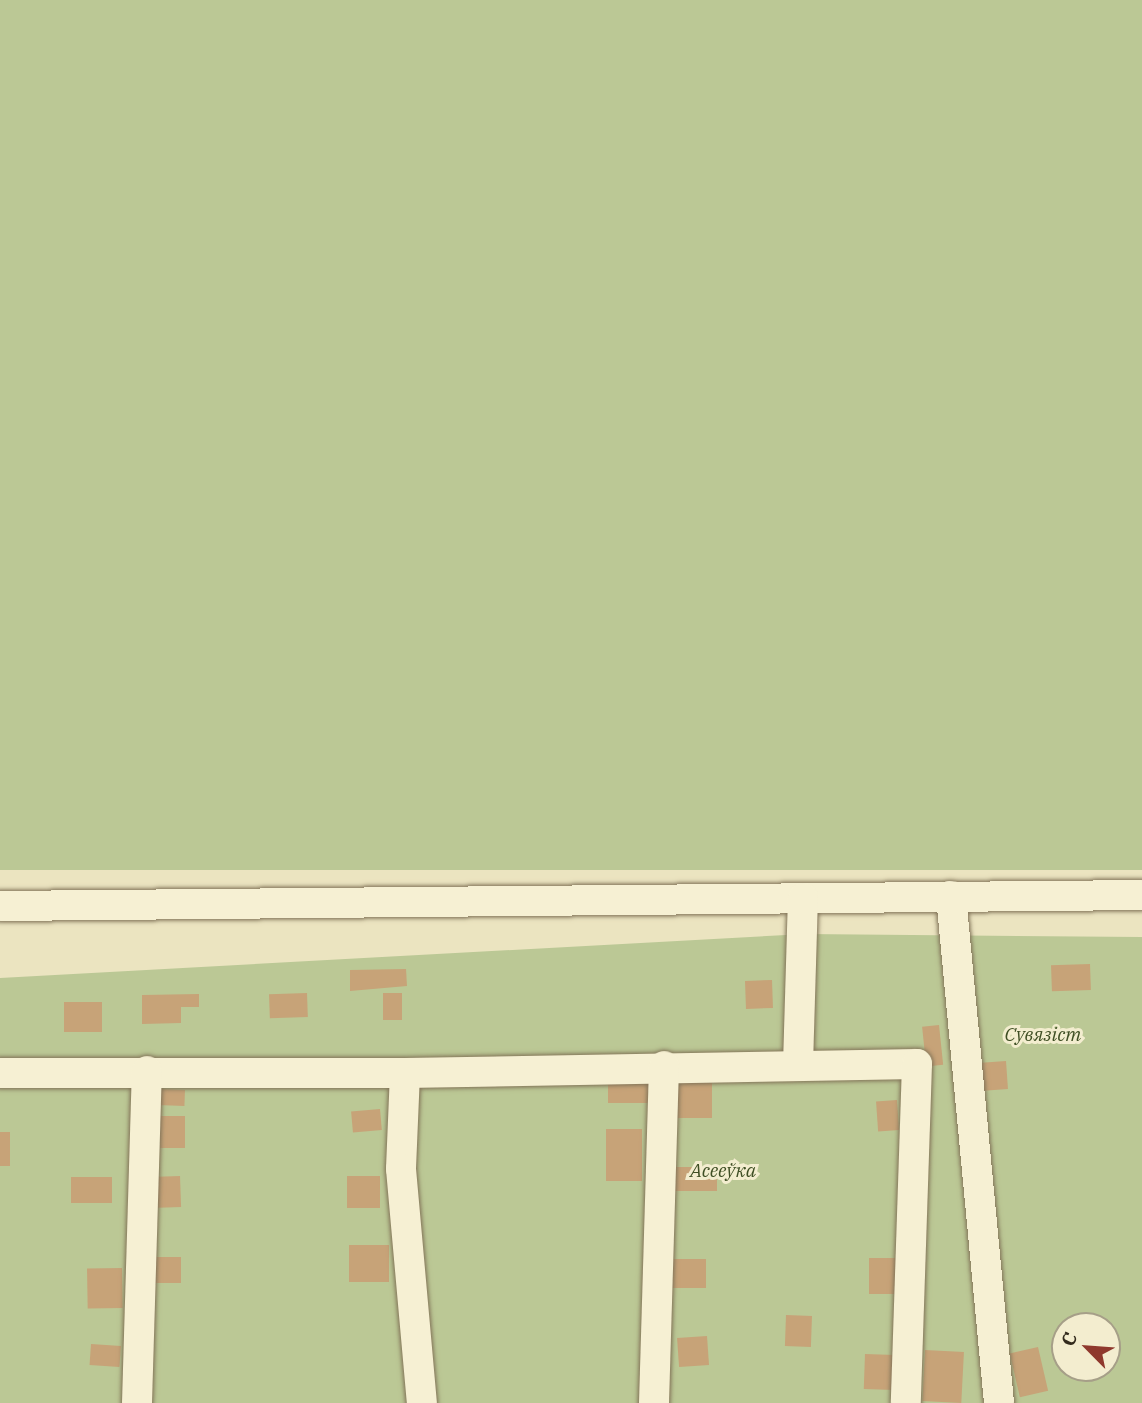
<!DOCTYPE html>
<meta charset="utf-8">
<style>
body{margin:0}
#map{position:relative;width:1142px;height:1403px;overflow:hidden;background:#ebe4c0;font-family:"IBM Plex Serif",serif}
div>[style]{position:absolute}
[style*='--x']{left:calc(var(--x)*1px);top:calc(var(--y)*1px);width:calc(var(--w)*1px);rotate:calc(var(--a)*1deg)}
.green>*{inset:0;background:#bbc895;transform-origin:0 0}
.building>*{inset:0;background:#c7a378;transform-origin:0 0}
.roads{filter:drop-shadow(0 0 2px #837559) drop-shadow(0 0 2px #837559)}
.minor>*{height:30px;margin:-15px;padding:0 15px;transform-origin:15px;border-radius:15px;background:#f6f0d3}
span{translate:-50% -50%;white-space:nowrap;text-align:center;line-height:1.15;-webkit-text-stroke:6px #f3edcf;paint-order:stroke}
.park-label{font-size:19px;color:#3f4f24;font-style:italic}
.north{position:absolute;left:1051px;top:1312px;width:70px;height:70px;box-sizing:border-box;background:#f3edcf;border:2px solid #a69f88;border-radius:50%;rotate:295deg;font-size:19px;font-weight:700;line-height:28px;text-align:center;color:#332b1d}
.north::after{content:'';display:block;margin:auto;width:24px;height:32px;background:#8f392d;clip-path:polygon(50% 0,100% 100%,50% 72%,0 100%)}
</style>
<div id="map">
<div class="green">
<i style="left:0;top:0;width:1142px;height:870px"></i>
<i style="clip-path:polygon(evenodd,805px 934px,1142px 937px,1142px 1403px,0 1403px,0 978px,805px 934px,1065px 1326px,1107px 1326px,1107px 1368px,1065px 1368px,1065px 1326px)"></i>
</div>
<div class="building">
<i style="left:1090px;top:964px;width:26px;height:39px;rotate:88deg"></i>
<i style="clip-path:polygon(406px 969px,407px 986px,350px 991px,350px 970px)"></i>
<i style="left:772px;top:980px;width:28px;height:27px;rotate:88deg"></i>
<i style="left:307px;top:993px;width:24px;height:38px;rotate:88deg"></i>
<i style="left:383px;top:993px;width:19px;height:27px"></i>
<i style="clip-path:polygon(199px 994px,199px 1007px,181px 1007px,181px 1023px,142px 1024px,142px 995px)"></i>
<i style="left:64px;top:1002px;width:38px;height:30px"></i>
<i style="left:939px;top:1025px;width:40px;height:17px;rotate:84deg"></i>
<i style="left:1006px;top:1061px;width:28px;height:28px;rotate:86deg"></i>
<i style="left:651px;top:1076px;width:27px;height:43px;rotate:90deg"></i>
<i style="left:677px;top:1078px;width:35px;height:40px"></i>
<i style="left:158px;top:1089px;width:27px;height:16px;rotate:2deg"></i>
<i style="left:897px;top:1100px;width:30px;height:21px;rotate:86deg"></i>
<i style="left:380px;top:1109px;width:21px;height:29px;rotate:85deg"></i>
<i style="left:160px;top:1116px;width:25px;height:32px"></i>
<i style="left:606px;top:1129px;width:36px;height:52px"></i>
<i style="left:0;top:1132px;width:10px;height:34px"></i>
<i style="left:675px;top:1167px;width:42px;height:24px"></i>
<i style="left:180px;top:1176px;width:31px;height:30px;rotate:88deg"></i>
<i style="left:380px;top:1176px;width:32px;height:33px;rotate:90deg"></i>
<i style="left:112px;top:1177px;width:26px;height:41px;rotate:90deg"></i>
<i style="left:349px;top:1245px;width:40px;height:37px"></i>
<i style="left:152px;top:1257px;width:29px;height:26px"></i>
<i style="left:896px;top:1258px;width:36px;height:27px;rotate:90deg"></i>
<i style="left:670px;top:1259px;width:36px;height:29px"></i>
<i style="left:122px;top:1268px;width:40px;height:35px;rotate:89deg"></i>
<i style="left:786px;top:1315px;width:26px;height:31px;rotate:2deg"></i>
<i style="left:707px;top:1336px;width:29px;height:30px;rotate:86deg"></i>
<i style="left:91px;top:1344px;width:30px;height:21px;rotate:4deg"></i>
<i style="left:1038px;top:1347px;width:45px;height:29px;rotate:77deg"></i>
<i style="left:925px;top:1350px;width:39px;height:51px;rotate:3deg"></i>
<i style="left:865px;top:1354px;width:30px;height:35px;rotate:2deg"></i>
</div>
<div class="roads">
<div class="minor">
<i style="--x:951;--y:896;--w:509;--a:84.59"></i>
<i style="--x:0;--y:906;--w:1142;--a:-0.55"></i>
<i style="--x:798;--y:1065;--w:167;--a:-88.3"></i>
<i style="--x:0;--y:1073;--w:405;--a:0"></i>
<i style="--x:405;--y:1073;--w:512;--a:-1.01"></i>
<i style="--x:917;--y:1064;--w:339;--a:91.9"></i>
<i style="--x:405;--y:1073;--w:96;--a:92.4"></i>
<i style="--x:401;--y:1169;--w:235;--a:84.9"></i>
<i style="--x:137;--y:1403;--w:332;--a:-88.3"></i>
<i style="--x:654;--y:1403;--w:337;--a:-88.3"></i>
</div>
</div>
<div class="park-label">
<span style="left:1043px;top:1035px">Сувязіст</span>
<span style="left:723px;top:1171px">Асееўка</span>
</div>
<div class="north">С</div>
</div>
